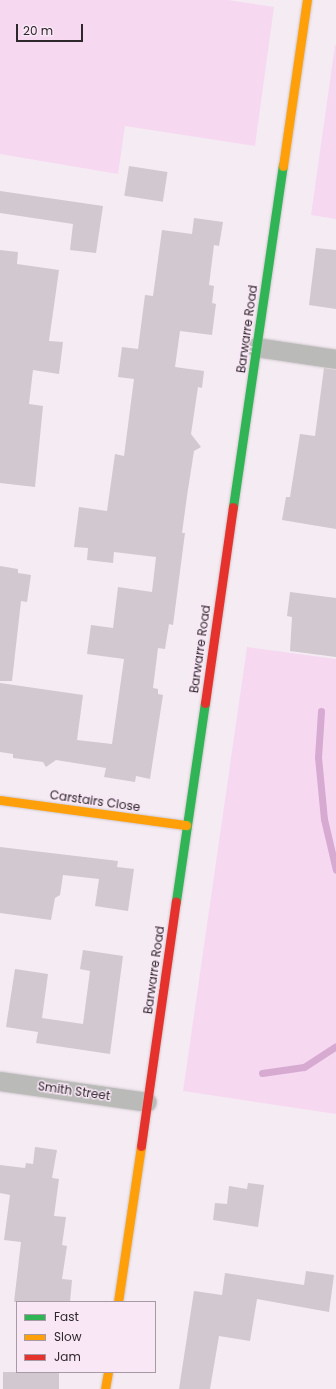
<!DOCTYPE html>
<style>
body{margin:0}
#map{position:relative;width:336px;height:1389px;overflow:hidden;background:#f5ebf3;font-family:Poppins,sans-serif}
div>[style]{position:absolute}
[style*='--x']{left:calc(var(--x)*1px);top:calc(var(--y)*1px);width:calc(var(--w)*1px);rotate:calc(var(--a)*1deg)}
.green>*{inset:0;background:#f6d9f1}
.stream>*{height:7px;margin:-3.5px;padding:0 3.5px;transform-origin:3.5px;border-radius:3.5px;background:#d7aad1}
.building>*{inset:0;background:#d1c9cf;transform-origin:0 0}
.roads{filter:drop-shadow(0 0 1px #d0c9ce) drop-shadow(0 0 1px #d0c9ce)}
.street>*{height:19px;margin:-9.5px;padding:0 9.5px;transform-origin:9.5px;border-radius:9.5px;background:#babab8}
.fast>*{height:9px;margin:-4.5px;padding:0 4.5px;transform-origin:4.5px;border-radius:4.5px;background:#30b455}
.slow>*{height:9px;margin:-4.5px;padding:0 4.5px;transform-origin:4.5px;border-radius:4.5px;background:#ff9f0a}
.jam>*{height:9px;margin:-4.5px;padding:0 4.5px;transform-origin:4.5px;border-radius:4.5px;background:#e5322d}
span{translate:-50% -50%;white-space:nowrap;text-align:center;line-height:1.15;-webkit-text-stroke:3px #f9e7f6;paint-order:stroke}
.street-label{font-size:12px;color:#2e272c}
.legend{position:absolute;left:16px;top:1301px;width:140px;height:72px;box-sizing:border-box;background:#f9e7f6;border:1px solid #a89aa5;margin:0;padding:5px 7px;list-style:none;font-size:12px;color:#2e272c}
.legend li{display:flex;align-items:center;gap:8px;height:20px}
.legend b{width:20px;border:1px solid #a89aa5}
.scale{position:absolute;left:16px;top:24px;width:67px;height:18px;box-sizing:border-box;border:2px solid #2e272c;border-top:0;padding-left:5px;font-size:12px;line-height:14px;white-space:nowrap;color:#2e272c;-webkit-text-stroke:3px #f9e7f6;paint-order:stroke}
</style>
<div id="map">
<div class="green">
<i style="clip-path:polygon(0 0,229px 0,274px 7px,255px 146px,125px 126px,118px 174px,0 154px)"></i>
<i style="clip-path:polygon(335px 45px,336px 46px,336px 219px,311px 215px)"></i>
<i style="clip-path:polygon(247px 647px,336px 659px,336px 1114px,183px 1091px)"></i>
</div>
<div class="stream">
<i style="--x:321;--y:711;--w:46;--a:93.7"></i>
<i style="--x:318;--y:757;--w:62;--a:84.5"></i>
<i style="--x:324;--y:819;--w:52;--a:76.8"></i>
<i style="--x:262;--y:1073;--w:42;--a:-8.1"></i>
<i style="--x:304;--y:1067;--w:38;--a:-33"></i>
</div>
<div class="building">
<i style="left:129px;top:166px;width:39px;height:30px;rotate:9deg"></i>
<i style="clip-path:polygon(0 191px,103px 206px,96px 253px,70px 250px,73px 224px,0 213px)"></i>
<i style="clip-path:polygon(194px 218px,223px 222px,219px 246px,214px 245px,209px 285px,214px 286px,212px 303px,216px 304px,212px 335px,180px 331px,175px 367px,204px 371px,202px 388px,198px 387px,191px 434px,201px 447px,194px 451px,187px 496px,182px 533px,185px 533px,173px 625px,169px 624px,165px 649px,158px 648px,153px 688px,158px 689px,158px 694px,163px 695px,150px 779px,136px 776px,135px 782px,104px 777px,106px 768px,56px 760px,46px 767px,43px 762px,13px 758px,13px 754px,0 752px,0 683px,83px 695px,77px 740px,112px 744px,124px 659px,87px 654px,91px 625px,113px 628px,118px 587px,152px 592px,156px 557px,114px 552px,113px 563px,87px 560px,88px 548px,74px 547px,79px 507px,107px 511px,115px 454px,124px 456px,134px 379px,118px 377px,122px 347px,138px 349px,145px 295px,153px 296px,162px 230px,192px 234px)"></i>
<i style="clip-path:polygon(316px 248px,336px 250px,336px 309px,309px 305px)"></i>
<i style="clip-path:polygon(0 250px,18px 252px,17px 264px,59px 270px,49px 341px,63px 342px,59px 374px,33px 370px,29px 404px,43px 406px,35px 487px,0 483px)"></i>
<i style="clip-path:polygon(324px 368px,336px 370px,336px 529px,282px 520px,286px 497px,290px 497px,300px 434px,315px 436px)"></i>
<i style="clip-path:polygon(0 566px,18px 569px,18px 573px,31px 575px,27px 602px,21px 601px,12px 681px,0 681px)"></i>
<i style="clip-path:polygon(290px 592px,336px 598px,336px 657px,290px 651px,292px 617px,287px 616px)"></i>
<i style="clip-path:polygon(0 847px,118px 861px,117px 867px,134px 869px,128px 911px,95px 906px,99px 879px,63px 875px,60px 895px,55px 898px,51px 920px,0 913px)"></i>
<i style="clip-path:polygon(83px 950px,123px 956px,110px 1054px,36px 1043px,38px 1032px,6px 1027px,15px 969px,48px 974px,42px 1018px,83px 1024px,90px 971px,80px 969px)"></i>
<i style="clip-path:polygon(35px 1147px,57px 1150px,52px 1178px,59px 1179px,54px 1216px,66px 1217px,62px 1245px,67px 1246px,62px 1279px,72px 1280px,70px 1302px,14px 1302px,21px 1242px,4px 1240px,10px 1195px,0 1193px,0 1165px,25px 1168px,26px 1163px,33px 1164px)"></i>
<i style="clip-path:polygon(248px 1183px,264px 1185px,258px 1227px,213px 1220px,215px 1203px,227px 1204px,229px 1186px,247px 1189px)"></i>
<i style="clip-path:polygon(306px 1271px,334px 1275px,329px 1312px,257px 1299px,250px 1341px,219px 1336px,210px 1389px,179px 1389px,194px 1291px,222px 1295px,225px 1273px,304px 1285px)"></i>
<i style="left:3px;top:1372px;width:56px;height:17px"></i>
</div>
<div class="roads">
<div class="street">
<i style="--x:256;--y:347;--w:81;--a:8.5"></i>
<i style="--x:0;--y:1081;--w:148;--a:8.1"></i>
</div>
<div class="fast">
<i style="--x:233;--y:507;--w:345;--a:-81.7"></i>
<i style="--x:176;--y:901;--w:200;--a:-81.7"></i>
</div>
<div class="slow">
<i style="--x:283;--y:166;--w:168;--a:-81.8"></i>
<i style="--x:0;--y:800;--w:188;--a:7.7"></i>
<i style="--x:118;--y:1302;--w:158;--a:-81.6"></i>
<i style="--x:105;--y:1389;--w:17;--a:-80"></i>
</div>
<div class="jam">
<i style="--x:205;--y:703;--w:198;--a:-81.9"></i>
<i style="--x:141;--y:1146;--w:247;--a:-81.9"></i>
</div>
</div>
<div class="street-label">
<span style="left:247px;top:329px;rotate:-82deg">Barwarre Road</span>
<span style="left:200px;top:649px;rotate:-82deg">Barwarre Road</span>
<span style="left:95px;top:801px;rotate:8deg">Carstairs Close</span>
<span style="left:154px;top:970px;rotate:-82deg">Barwarre Road</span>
<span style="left:74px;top:1091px;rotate:8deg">Smith Street</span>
</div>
<ul class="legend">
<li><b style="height:5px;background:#30b455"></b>Fast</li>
<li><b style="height:5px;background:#ff9f0a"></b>Slow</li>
<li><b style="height:5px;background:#e5322d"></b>Jam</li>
</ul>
<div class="scale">20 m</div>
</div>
